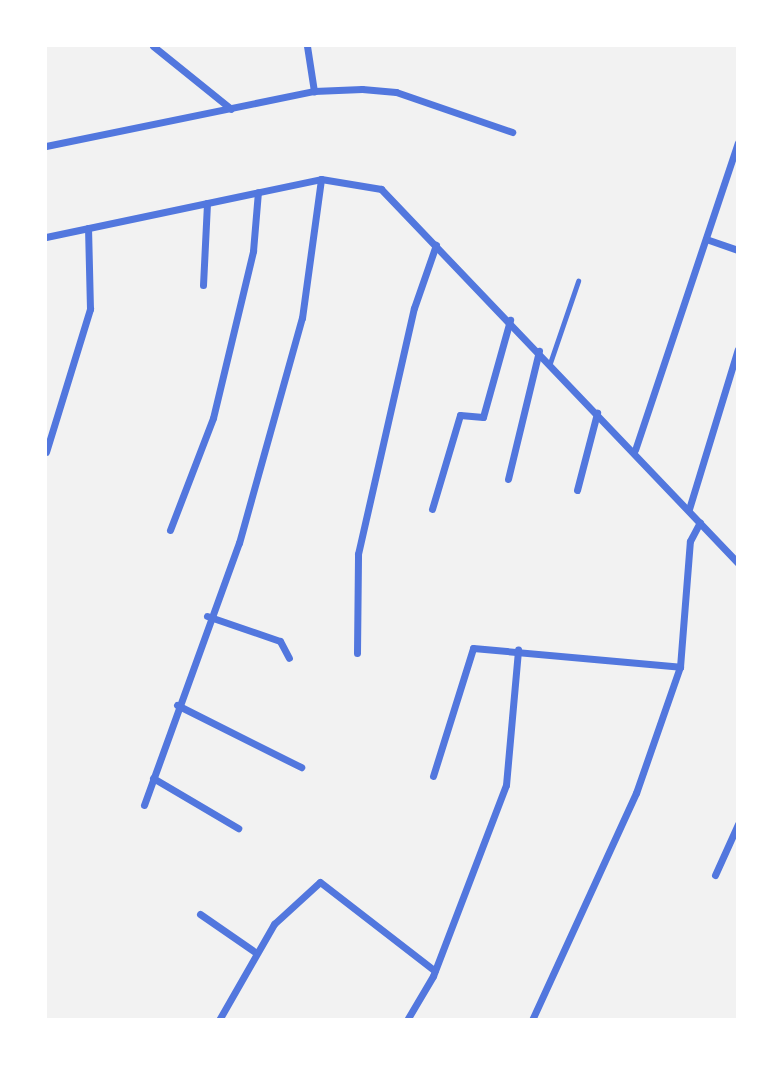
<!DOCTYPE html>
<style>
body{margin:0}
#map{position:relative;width:783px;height:1065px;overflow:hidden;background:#f2f2f2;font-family:Helvetica,sans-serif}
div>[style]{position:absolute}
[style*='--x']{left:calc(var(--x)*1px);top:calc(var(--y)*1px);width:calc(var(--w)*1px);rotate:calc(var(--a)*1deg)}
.service>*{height:5px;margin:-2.5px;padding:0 2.5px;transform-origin:2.5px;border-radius:2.5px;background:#5277de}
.minor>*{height:7px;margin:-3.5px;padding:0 3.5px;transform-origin:3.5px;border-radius:3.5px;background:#5277de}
span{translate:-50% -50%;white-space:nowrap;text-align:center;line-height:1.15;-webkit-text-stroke:7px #fff;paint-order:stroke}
.frame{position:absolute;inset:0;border:47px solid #fff;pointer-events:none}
</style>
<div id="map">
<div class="service">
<i style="--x:550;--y:363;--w:87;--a:-71.1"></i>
</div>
<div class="minor">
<i style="--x:153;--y:46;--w:100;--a:38.9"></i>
<i style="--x:307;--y:46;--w:46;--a:81.2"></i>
<i style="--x:46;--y:146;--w:274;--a:-11.6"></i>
<i style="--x:314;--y:91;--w:48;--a:-2.4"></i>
<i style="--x:362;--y:89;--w:34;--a:5"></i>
<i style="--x:396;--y:92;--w:123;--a:19"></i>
<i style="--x:46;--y:237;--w:281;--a:-11.9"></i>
<i style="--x:321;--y:179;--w:61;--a:9.5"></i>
<i style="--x:381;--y:189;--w:517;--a:46.33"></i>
<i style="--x:706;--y:239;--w:34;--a:19"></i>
<i style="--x:203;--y:285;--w:82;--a:-87.2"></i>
<i style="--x:635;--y:450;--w:324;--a:-71.5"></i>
<i style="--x:46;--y:452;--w:150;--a:-72.9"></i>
<i style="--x:90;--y:309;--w:81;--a:-91.4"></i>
<i style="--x:508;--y:479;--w:132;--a:-76.4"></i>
<i style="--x:577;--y:490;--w:80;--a:-75.4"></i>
<i style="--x:432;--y:509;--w:98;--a:-73.4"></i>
<i style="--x:460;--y:415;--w:23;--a:5"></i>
<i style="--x:483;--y:417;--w:101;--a:-74.4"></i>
<i style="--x:689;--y:509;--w:167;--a:-73"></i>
<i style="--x:170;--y:530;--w:120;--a:-69"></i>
<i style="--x:213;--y:418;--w:172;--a:-76.5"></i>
<i style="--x:253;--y:251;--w:59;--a:-85.2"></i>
<i style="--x:207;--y:616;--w:77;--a:18.9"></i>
<i style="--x:280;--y:641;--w:19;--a:62"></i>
<i style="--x:357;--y:653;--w:99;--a:-89.4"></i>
<i style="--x:358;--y:554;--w:252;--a:-77.2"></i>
<i style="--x:414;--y:308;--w:67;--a:-70.8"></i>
<i style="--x:177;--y:705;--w:139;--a:26.6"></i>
<i style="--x:433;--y:776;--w:134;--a:-72.6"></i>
<i style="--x:473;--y:648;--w:208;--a:5.2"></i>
<i style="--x:153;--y:778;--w:99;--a:30.5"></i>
<i style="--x:144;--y:805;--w:279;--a:-70.1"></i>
<i style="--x:239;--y:543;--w:234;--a:-74.4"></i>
<i style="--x:302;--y:318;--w:140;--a:-82.2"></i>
<i style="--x:715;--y:875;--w:56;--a:-65.7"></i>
<i style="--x:200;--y:914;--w:67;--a:34.6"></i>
<i style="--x:219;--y:1020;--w:111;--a:-60.2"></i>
<i style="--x:274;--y:924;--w:62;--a:-42.4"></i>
<i style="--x:320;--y:882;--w:145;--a:37.7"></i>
<i style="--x:407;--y:1020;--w:51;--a:-59.4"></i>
<i style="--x:433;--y:976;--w:204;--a:-69.1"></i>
<i style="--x:506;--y:785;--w:136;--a:-84.9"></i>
<i style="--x:532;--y:1020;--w:250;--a:-65.4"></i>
<i style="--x:636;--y:793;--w:133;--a:-70.8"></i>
<i style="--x:680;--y:667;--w:126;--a:-85.5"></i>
<i style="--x:690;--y:541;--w:21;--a:-62"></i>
</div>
<div class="frame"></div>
</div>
